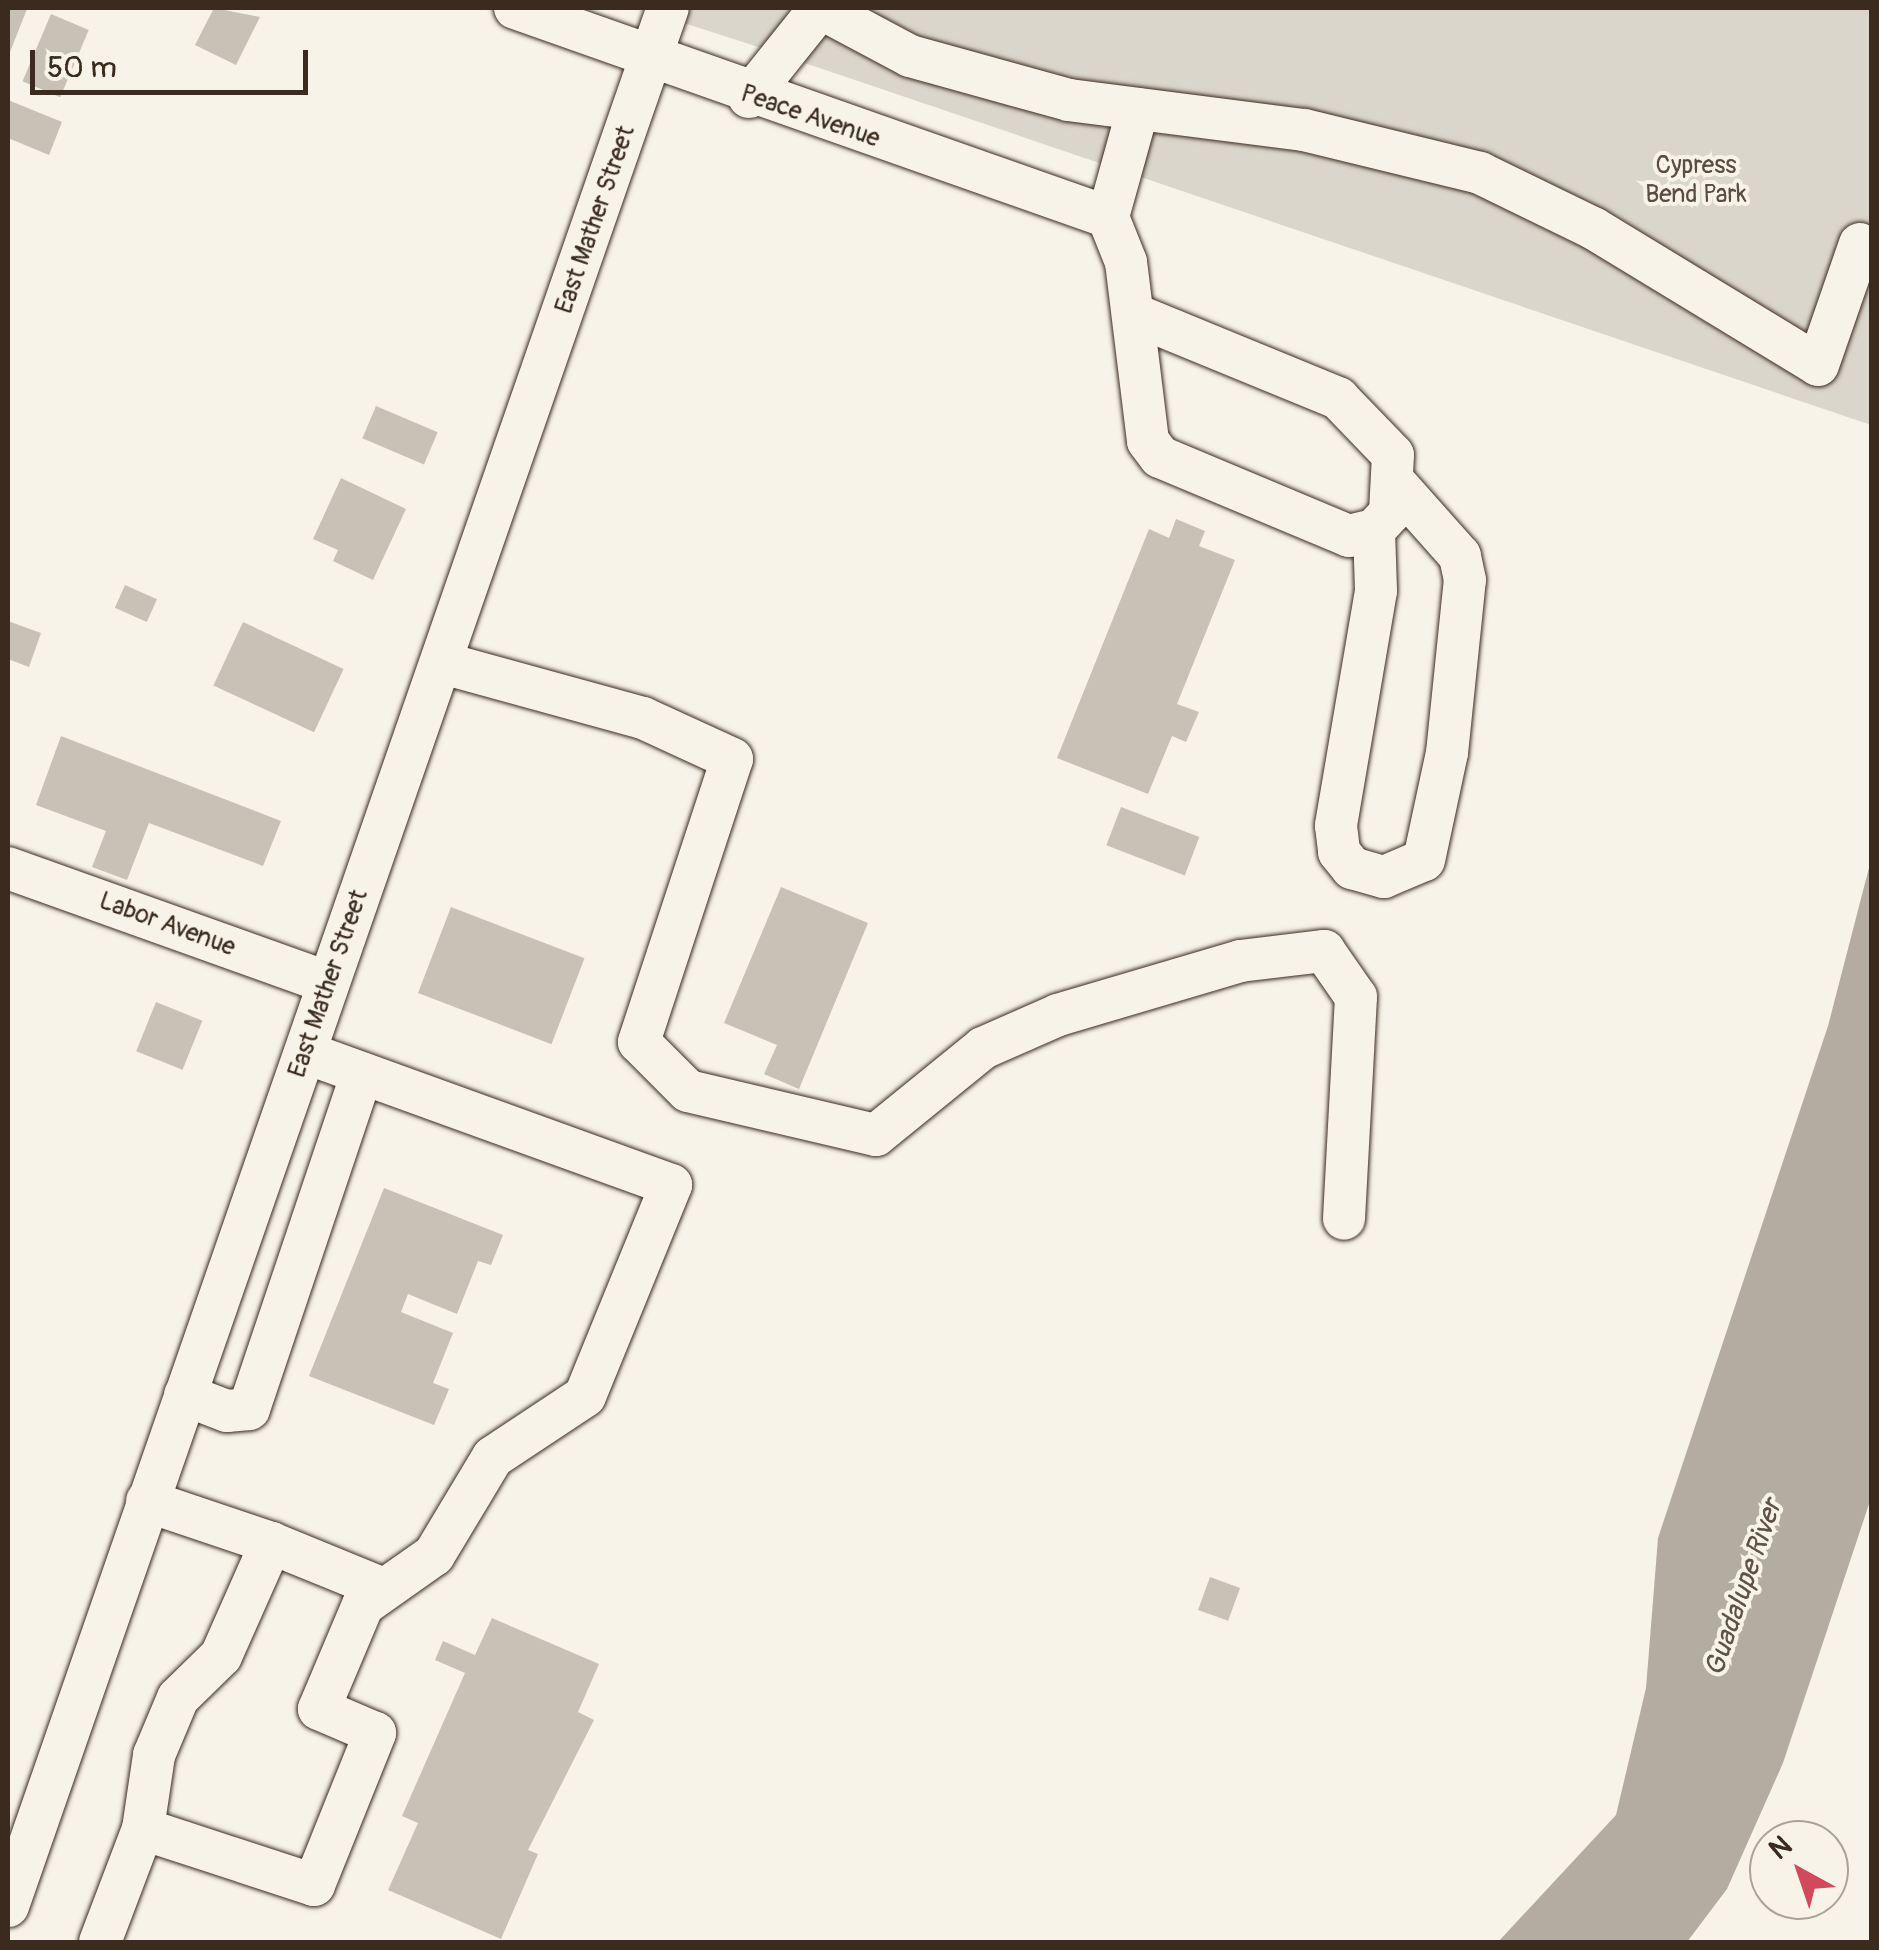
<!DOCTYPE html>
<style>
body{margin:0}
#map{position:relative;width:1879px;height:1950px;overflow:hidden;background:#f7f3e8;font-family:Pangolin,sans-serif}
div>[style]{position:absolute}
[style*='--x']{left:calc(var(--x)*1px);top:calc(var(--y)*1px);width:calc(var(--w)*1px);rotate:calc(var(--a)*1deg)}
.green>*{inset:0;background:#dbd6cb}
.water>*{inset:0;background:#b4aca0}
.building>*{inset:0;background:#c8c1b6;transform-origin:0 0}
.roads{filter:drop-shadow(0 0 2px #3b2a1e) drop-shadow(0 0 2px #3b2a1e)}
.minor>*{height:42px;margin:-21px;padding:0 21px;transform-origin:21px;border-radius:21px;background:#f7f3e8}
span{translate:-50% -50%;white-space:nowrap;text-align:center;line-height:1.15;-webkit-text-stroke:8px #f7f3e8;paint-order:stroke}
.street-label{font-size:25px;color:#3b2a1e}
.park-label{font-size:25px;color:#5b4c41}
.water-label{font-size:28px;color:#5f5145;font-style:italic}
.frame{position:absolute;inset:0;border:10px solid #3b2a1e;pointer-events:none}
.north{position:absolute;left:1749px;top:1820px;width:100px;height:100px;box-sizing:border-box;background:#f7f3e8;border:2px solid #aca397;border-radius:50%;rotate:320deg;font-size:28px;font-weight:700;line-height:40px;text-align:center;color:#3b2a1e}
.north::after{content:'';display:block;margin:auto;width:35px;height:45px;background:#d1495b;clip-path:polygon(50% 0,100% 100%,50% 72%,0 100%)}
.scale{position:absolute;left:30px;top:50px;width:278px;height:45px;box-sizing:border-box;border:5px solid #3b2a1e;border-top:0;padding-left:12px;font-size:30px;line-height:35px;white-space:nowrap;color:#3b2a1e;-webkit-text-stroke:8px #f7f3e8;paint-order:stroke}
</style>
<div id="map">
<div class="green">
<i style="clip-path:polygon(637px 8px,1871px 8px,1871px 425px,749px 44px)"></i>
</div>
<div class="water">
<i style="clip-path:polygon(1871px 860px,1871px 1498px,1783px 1763px,1727px 1889px,1687px 1942px,1498px 1942px,1616px 1815px,1646px 1688px,1658px 1538px,1828px 1026px)"></i>
</div>
<div class="building">
<i style="clip-path:polygon(8px 8px,27px 9px,8px 57px)"></i>
<i style="clip-path:polygon(214px 8px,260px 17px,236px 65px,195px 45px)"></i>
<i style="left:51px;top:14px;width:41px;height:73px;rotate:23deg"></i>
<i style="clip-path:polygon(8px 100px,62px 122px,49px 155px,8px 138px)"></i>
<i style="left:376px;top:406px;width:67px;height:35px;rotate:23deg"></i>
<i style="clip-path:polygon(341px 478px,406px 509px,373px 580px,333px 561px,338px 550px,313px 539px)"></i>
<i style="clip-path:polygon(1176px 519px,1205px 531px,1199px 546px,1235px 560px,1177px 704px,1199px 712px,1186px 742px,1172px 736px,1148px 794px,1057px 758px,1149px 529px,1169px 538px)"></i>
<i style="left:125px;top:585px;width:35px;height:25px;rotate:24deg"></i>
<i style="clip-path:polygon(8px 621px,41px 633px,29px 667px,8px 659px)"></i>
<i style="left:243px;top:622px;width:111px;height:70px;rotate:25deg"></i>
<i style="clip-path:polygon(61px 736px,281px 821px,263px 866px,149px 823px,127px 880px,92px 867px,106px 831px,36px 805px)"></i>
<i style="left:1121px;top:807px;width:84px;height:41px;rotate:21deg"></i>
<i style="clip-path:polygon(781px 887px,868px 923px,799px 1089px,764px 1074px,777px 1045px,724px 1023px)"></i>
<i style="left:451px;top:907px;width:143px;height:92px;rotate:21deg"></i>
<i style="left:156px;top:1002px;width:50px;height:53px;rotate:22deg"></i>
<i style="clip-path:polygon(384px 1188px,503px 1235px,491px 1265px,478px 1261px,457px 1314px,408px 1294px,401px 1312px,453px 1333px,433px 1383px,449px 1389px,434px 1425px,309px 1376px)"></i>
<i style="left:1210px;top:1577px;width:32px;height:35px;rotate:20deg"></i>
<i style="clip-path:polygon(492px 1618px,599px 1664px,578px 1712px,594px 1720px,528px 1850px,538px 1854px,501px 1939px,388px 1890px,418px 1823px,402px 1816px,465px 1673px,435px 1660px,443px 1641px,475px 1655px)"></i>
</div>
<div class="roads">
<div class="minor">
<i style="--x:515;--y:8;--w:629;--a:19.41"></i>
<i style="--x:820;--y:8;--w:102;--a:28.1"></i>
<i style="--x:910;--y:56;--w:165;--a:15.5"></i>
<i style="--x:1069;--y:100;--w:237;--a:7.3"></i>
<i style="--x:1304;--y:130;--w:181;--a:13.7"></i>
<i style="--x:1480;--y:173;--w:126;--a:26"></i>
<i style="--x:1593;--y:228;--w:263;--a:31.3"></i>
<i style="--x:1818;--y:365;--w:128;--a:-70.9"></i>
<i style="--x:749;--y:97;--w:114;--a:-51.4"></i>
<i style="--x:1133;--y:314;--w:222;--a:22.3"></i>
<i style="--x:1338;--y:398;--w:79;--a:46"></i>
<i style="--x:1393;--y:455;--w:58;--a:93"></i>
<i style="--x:1390;--y:513;--w:23;--a:133"></i>
<i style="--x:1374;--y:530;--w:26;--a:167"></i>
<i style="--x:1349;--y:536;--w:205;--a:-157.3"></i>
<i style="--x:1160;--y:457;--w:20;--a:-127"></i>
<i style="--x:1148;--y:441;--w:180;--a:-97"></i>
<i style="--x:1126;--y:262;--w:48;--a:-111.8"></i>
<i style="--x:1108;--y:217;--w:112;--a:-74.5"></i>
<i style="--x:1374;--y:530;--w:61;--a:88.1"></i>
<i style="--x:1376;--y:591;--w:238;--a:99.7"></i>
<i style="--x:1336;--y:826;--w:26;--a:83"></i>
<i style="--x:1339;--y:852;--w:21;--a:51"></i>
<i style="--x:1352;--y:868;--w:33;--a:16"></i>
<i style="--x:1384;--y:877;--w:43;--a:-23"></i>
<i style="--x:1424;--y:860;--w:109;--a:-77.9"></i>
<i style="--x:1447;--y:753;--w:174;--a:-84.1"></i>
<i style="--x:1465;--y:580;--w:25;--a:-102"></i>
<i style="--x:1460;--y:556;--w:95;--a:-131.6"></i>
<i style="--x:443;--y:663;--w:207;--a:15.4"></i>
<i style="--x:643;--y:718;--w:98;--a:24.7"></i>
<i style="--x:732;--y:759;--w:298;--a:108.2"></i>
<i style="--x:639;--y:1042;--w:69;--a:45"></i>
<i style="--x:688;--y:1091;--w:193;--a:13.2"></i>
<i style="--x:876;--y:1135;--w:138;--a:-39.1"></i>
<i style="--x:983;--y:1048;--w:82;--a:-23.7"></i>
<i style="--x:1058;--y:1015;--w:190;--a:-16.5"></i>
<i style="--x:1240;--y:961;--w:85;--a:-6.8"></i>
<i style="--x:1324;--y:951;--w:56;--a:55.2"></i>
<i style="--x:1356;--y:997;--w:222;--a:93.1"></i>
<i style="--x:8;--y:868;--w:339;--a:19.7"></i>
<i style="--x:185;--y:1395;--w:45;--a:20.9"></i>
<i style="--x:227;--y:1411;--w:22;--a:-5"></i>
<i style="--x:249;--y:1409;--w:354;--a:-71.4"></i>
<i style="--x:147;--y:1501;--w:131;--a:18.7"></i>
<i style="--x:143;--y:1829;--w:75;--a:-81.5"></i>
<i style="--x:154;--y:1755;--w:62;--a:-67.2"></i>
<i style="--x:178;--y:1698;--w:60;--a:-44.3"></i>
<i style="--x:221;--y:1656;--w:124;--a:-66.1"></i>
<i style="--x:271;--y:1543;--w:122;--a:22.2"></i>
<i style="--x:8;--y:1906;--w:2009;--a:-70.83"></i>
<i style="--x:100;--y:1942;--w:121;--a:-69.2"></i>
<i style="--x:143;--y:1829;--w:180;--a:18.1"></i>
<i style="--x:314;--y:1885;--w:164;--a:-68.1"></i>
<i style="--x:375;--y:1733;--w:61;--a:-156.8"></i>
<i style="--x:319;--y:1709;--w:113;--a:-67.1"></i>
<i style="--x:363;--y:1605;--w:87;--a:-35.2"></i>
<i style="--x:434;--y:1555;--w:114;--a:-59"></i>
<i style="--x:493;--y:1457;--w:110;--a:-33.5"></i>
<i style="--x:585;--y:1396;--w:228;--a:-67.8"></i>
<i style="--x:671;--y:1185;--w:387;--a:-160.1"></i>
</div>
</div>
<div class="street-label">
<span style="left:810px;top:117px;rotate:19deg">Peace Avenue</span>
<span style="left:596px;top:220px;rotate:-71deg">East Mather Street</span>
<span style="left:167px;top:925px;rotate:20deg">Labor Avenue</span>
<span style="left:329px;top:984px;rotate:-71deg">East Mather Street</span>
</div>
<div class="park-label">
<span style="left:1696px;top:181px">Cypress<br>Bend Park</span>
</div>
<div class="water-label">
<span style="left:1744px;top:1588px;rotate:-71deg">Guadalupe River</span>
</div>
<div class="frame"></div>
<div class="north">N</div>
<div class="scale">50 m</div>
</div>
